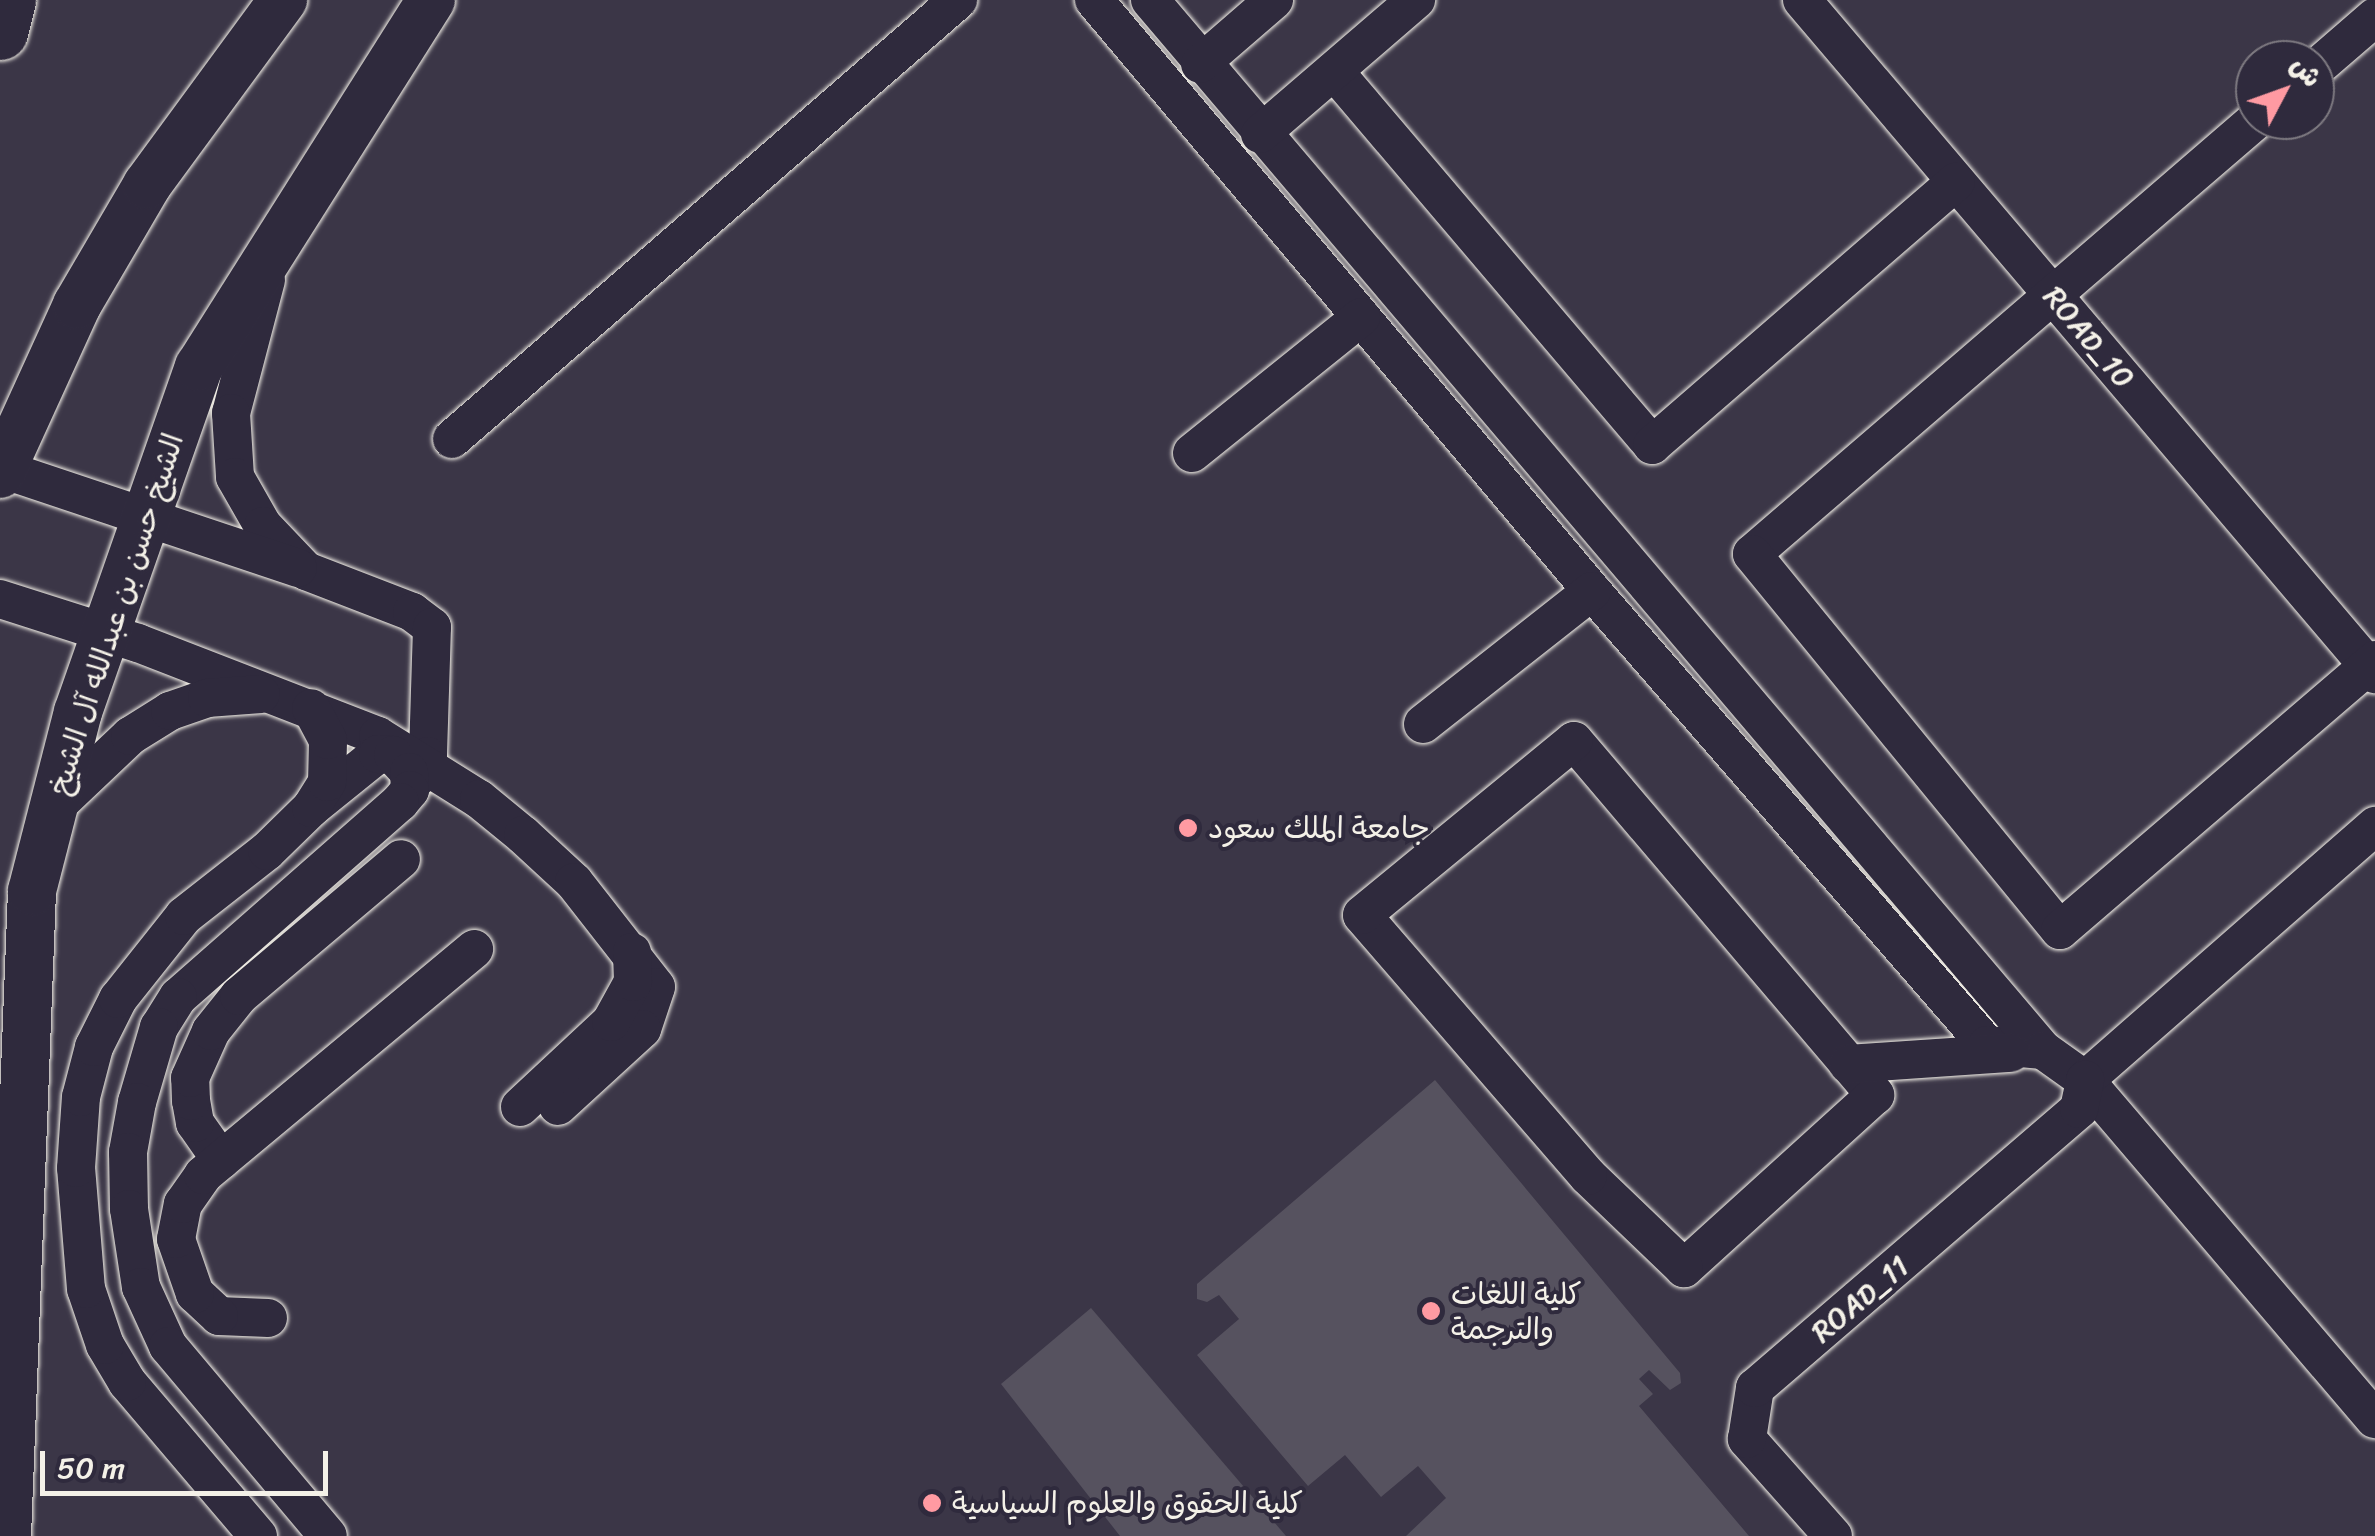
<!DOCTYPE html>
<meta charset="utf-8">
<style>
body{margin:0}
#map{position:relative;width:2375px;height:1536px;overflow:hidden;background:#2f2a3d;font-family:Sriracha,"Playpen Sans Arabic",sans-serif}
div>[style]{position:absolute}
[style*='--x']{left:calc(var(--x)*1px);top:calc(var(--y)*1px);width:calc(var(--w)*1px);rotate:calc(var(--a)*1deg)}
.built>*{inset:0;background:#3b3647}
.building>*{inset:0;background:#56525f}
.roads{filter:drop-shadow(0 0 2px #f4f1e8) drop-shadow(0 0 2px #f4f1e8)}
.minor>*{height:38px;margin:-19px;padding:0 19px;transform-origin:19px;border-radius:19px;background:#2f2a3d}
.major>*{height:48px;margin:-24px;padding:0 24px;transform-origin:24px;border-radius:24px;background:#2f2a3d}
.highway>*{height:55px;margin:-27.5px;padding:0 27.5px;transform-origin:27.5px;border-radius:27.5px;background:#2f2a3d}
.dots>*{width:28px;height:28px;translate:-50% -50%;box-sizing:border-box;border:5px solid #2f2a3d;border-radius:50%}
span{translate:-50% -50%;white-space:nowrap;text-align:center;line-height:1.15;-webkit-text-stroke:8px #2f2a3d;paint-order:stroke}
.street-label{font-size:30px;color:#f4f1e8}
.poi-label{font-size:30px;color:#f4f1e8}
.left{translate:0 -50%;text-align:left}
.north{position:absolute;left:2235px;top:40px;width:100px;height:100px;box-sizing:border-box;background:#2f2a3d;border:2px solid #7e7a81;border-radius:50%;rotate:49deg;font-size:28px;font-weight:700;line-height:40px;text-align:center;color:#f4f1e8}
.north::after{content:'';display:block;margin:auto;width:35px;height:45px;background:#ff9aa2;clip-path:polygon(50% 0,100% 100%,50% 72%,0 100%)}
.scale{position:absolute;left:40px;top:1451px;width:288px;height:45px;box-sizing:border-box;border:5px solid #f4f1e8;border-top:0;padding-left:12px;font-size:30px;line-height:35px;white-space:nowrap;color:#f4f1e8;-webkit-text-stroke:8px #2f2a3d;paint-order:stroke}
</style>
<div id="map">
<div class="built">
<i style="clip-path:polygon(evenodd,0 0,2375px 0,2375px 1536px,0 1536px,0 0,2255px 60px,2315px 60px,2315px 120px,2255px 120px,2255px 60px)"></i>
</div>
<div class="building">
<i style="clip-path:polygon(1435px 1080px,1680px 1373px,1681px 1383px,1670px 1390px,1649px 1370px,1639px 1379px,1653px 1394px,1639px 1406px,1749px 1536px,1406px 1536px,1446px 1498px,1418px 1466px,1381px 1497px,1345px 1455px,1308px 1486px,1197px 1355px,1239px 1319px,1219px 1295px,1207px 1302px,1197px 1299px,1197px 1284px)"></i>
<i style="clip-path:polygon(1091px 1308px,1286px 1536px,1120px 1536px,1001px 1384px)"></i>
</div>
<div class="roads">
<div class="minor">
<i style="--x:1094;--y:0;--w:773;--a:49.88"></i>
<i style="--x:1592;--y:591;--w:602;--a:48.98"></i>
<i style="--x:1987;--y:1045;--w:56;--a:5.1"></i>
<i style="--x:1150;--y:0;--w:1378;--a:49.62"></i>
<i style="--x:2043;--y:1050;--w:52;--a:35.5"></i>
<i style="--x:2085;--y:1080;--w:446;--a:49.5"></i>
<i style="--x:1802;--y:0;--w:885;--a:49.63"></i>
<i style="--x:1200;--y:64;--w:98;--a:-40.9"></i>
<i style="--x:2315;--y:69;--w:79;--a:-40.9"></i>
<i style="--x:1334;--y:71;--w:491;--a:49.6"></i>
<i style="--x:1652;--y:445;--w:402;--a:-40.9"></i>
<i style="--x:2256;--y:120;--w:665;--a:139.27"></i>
<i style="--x:1752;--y:554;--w:486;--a:50.7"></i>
<i style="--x:2060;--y:930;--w:415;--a:-40.6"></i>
<i style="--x:1260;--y:134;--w:206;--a:-40.7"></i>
<i style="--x:266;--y:280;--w:138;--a:104.7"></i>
<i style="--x:231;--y:413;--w:64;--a:86.4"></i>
<i style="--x:235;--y:477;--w:56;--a:60.3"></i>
<i style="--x:263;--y:526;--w:62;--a:46.3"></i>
<i style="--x:306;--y:571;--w:114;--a:21.1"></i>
<i style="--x:412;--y:612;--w:25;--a:37"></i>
<i style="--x:432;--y:627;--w:129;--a:91.8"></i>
<i style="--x:428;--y:756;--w:26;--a:118"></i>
<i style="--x:452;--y:439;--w:670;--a:-40.94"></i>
<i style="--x:1192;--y:453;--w:217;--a:-38.8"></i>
<i style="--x:2;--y:469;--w:312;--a:18.5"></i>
<i style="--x:0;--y:599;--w:145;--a:17.7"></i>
<i style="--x:138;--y:643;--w:257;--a:21.2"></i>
<i style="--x:378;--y:736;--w:119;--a:32"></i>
<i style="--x:479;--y:799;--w:57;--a:39.3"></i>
<i style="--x:523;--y:835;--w:69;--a:42.7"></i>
<i style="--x:574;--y:882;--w:133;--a:52"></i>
<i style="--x:656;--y:987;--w:44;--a:108.4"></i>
<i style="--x:642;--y:1029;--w:114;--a:137.5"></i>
<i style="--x:1423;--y:724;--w:215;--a:-38.2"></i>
<i style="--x:1574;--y:741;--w:465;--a:49.6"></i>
<i style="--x:1875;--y:1095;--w:258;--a:137.8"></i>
<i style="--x:1684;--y:1268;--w:133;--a:-136.2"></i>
<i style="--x:1588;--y:1176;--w:345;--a:-130.9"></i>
<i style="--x:1362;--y:915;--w:274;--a:-39.4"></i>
<i style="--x:311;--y:808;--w:86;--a:-38.9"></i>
<i style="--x:378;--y:754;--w:15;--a:4"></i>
<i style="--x:393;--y:755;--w:23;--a:47"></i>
<i style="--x:409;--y:772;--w:18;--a:87"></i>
<i style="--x:410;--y:790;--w:16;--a:130"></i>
<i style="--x:400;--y:802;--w:295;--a:138.7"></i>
<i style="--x:178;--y:997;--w:36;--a:122"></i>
<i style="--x:159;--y:1027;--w:78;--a:106.3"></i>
<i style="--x:137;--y:1102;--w:51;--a:100.2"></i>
<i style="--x:128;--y:1152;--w:57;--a:89"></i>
<i style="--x:129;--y:1209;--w:79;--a:81.3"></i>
<i style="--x:141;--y:1287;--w:65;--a:65.4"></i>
<i style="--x:168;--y:1346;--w:248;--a:49.9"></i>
<i style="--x:52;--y:810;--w:108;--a:-43.5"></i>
<i style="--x:130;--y:736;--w:47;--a:-32"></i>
<i style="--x:170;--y:711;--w:39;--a:-19"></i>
<i style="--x:207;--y:698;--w:54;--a:-4.2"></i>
<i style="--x:1848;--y:1064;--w:163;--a:-3.9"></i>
<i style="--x:2085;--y:1080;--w:386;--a:-41.2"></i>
<i style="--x:520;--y:1107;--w:125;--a:-43"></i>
<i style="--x:611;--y:1022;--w:46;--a:-61.2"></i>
<i style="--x:633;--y:982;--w:30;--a:-92"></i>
<i style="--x:221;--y:1160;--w:45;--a:-125.1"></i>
<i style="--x:195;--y:1123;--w:22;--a:-100"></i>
<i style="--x:191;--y:1101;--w:23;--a:-92"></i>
<i style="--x:190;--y:1078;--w:51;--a:-65.9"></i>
<i style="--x:211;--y:1031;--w:45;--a:-51.3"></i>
<i style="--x:239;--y:996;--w:212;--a:-40.2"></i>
<i style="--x:268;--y:1318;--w:49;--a:-177.7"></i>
<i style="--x:219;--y:1316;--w:33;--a:-137"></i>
<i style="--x:195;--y:1294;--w:58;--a:-109.1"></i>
<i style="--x:176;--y:1239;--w:36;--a:-79"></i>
<i style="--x:183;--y:1204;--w:35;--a:-55"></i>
<i style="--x:203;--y:1175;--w:353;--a:-39.8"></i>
<i style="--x:258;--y:1536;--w:202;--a:-130.4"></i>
<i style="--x:127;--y:1382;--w:43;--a:-120.7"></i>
<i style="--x:105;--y:1345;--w:59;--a:-108.7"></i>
<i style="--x:86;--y:1289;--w:121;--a:-94.7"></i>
<i style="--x:76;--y:1168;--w:71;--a:-86"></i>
<i style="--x:81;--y:1097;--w:52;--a:-75.4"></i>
<i style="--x:94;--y:1047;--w:54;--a:-63.4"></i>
<i style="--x:118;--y:999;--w:106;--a:-51.5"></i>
<i style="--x:184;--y:916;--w:105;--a:-38.1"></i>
<i style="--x:267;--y:851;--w:62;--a:-44.3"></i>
<i style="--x:311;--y:808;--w:31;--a:-58"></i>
<i style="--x:327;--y:782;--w:42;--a:-88.6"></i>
<i style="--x:328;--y:740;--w:36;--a:-118"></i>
<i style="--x:1833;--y:1536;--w:130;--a:-131.6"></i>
<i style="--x:1747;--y:1439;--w:52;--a:-81.1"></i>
<i style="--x:1755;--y:1388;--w:428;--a:-40.7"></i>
<i style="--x:2079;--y:1109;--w:30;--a:-78"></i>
</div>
<div class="major">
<i style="--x:0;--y:474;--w:186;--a:-65.5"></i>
<i style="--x:77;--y:305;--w:139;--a:-59.7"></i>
<i style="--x:147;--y:185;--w:230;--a:-53.7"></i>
<i style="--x:7;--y:1536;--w:645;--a:-87.78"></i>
<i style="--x:32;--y:891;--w:185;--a:-75.6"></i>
<i style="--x:78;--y:712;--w:366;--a:-70.7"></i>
<i style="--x:199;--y:367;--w:434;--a:-57.7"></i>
</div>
<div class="highway">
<i style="--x:0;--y:32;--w:33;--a:-76"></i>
</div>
</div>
<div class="dots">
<i style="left:1188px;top:828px;background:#ff9aa2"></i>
<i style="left:1431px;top:1311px;background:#ff9aa2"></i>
<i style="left:932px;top:1503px;background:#ff9aa2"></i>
</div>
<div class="street-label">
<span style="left:2089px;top:337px;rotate:50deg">ROAD_10</span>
<span style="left:116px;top:614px;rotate:-72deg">الشيخ حسن بن عبدالله آل الشيخ</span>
<span style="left:1860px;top:1299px;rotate:-40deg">ROAD_11</span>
</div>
<div class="poi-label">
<span class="left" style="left:1208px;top:828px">جامعة الملك سعود</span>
<span class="left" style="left:1451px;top:1311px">كلية اللغات<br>والترجمة</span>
<span class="left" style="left:952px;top:1503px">كلية الحقوق والعلوم السياسية</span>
</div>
<div class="north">ش</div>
<div class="scale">50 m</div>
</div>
